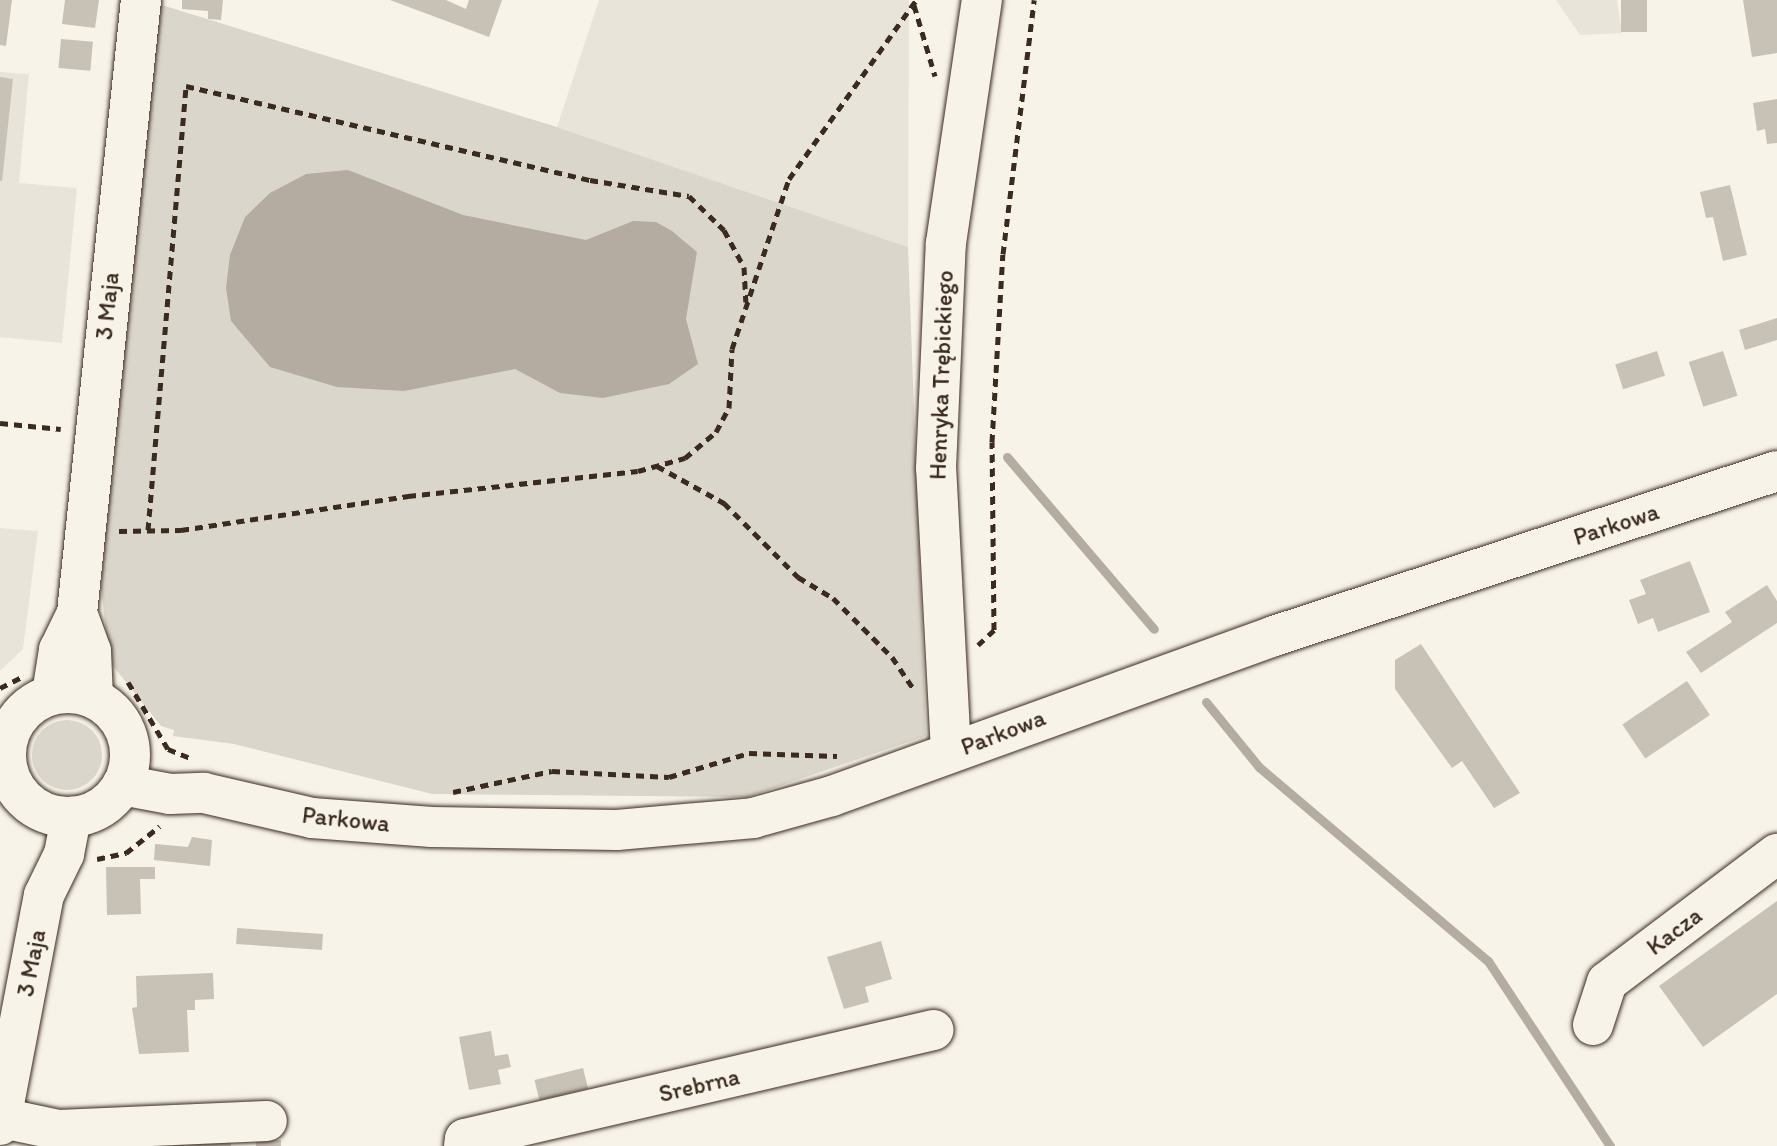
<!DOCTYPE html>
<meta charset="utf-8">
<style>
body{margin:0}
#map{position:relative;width:1777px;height:1146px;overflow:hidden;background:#f7f3e8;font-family:Itim,sans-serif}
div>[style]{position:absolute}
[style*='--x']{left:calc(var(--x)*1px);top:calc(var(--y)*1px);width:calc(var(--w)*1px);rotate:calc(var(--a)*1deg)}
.built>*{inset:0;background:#e9e4d9}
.green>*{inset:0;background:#dbd6cb}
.round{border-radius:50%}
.water>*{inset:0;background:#b4aca0}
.stream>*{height:9px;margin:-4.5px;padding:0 4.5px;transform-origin:4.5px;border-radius:4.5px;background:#b4aca0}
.building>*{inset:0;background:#c8c1b6;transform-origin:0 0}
.path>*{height:5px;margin-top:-2.5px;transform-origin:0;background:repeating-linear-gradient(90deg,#3b2a1e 0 8px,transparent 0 14px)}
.roads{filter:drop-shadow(0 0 2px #3b2a1e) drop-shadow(0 0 2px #3b2a1e)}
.minor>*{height:40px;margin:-20px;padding:0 20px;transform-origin:20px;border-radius:20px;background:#f7f3e8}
.minor>.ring{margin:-20px;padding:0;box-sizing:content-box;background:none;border:40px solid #f7f3e8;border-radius:50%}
span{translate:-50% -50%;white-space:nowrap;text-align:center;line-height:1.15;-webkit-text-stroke:8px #f7f3e8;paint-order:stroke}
.street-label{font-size:24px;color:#3b2a1e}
</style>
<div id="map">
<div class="built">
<i style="clip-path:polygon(599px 0,909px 0,908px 247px,557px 127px)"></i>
<i style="clip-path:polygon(1556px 0,1617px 0,1622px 33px,1580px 35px)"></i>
<i style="clip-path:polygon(0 72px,29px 74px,19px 183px,77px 188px,62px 343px,0 337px)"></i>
<i style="clip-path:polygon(0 528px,38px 531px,23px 649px,0 671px)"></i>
</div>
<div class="green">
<i style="clip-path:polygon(152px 2px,557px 127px,908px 247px,926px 736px,747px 797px,432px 794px,234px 744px,173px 736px,174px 730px,161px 726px,109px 661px,101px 586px)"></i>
<i class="round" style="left:32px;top:720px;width:70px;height:70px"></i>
</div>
<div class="water">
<i style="clip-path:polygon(348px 170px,463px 215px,586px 240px,633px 221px,656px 222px,672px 231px,697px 252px,686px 319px,698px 364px,669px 384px,603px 398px,560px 393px,515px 369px,404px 391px,337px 387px,270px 367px,231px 321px,226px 288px,230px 255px,245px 217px,270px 193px,306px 174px)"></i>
</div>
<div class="stream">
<i style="--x:1007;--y:457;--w:226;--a:49.5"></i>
<i style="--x:1206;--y:702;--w:84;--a:50.8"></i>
<i style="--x:1259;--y:767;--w:300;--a:40.3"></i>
<i style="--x:1488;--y:961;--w:222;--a:56.6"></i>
</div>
<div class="building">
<i style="clip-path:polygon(0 0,12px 0,6px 46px,0 45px)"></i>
<i style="clip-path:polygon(65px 0,99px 0,95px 28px,62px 24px)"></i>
<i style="clip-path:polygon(182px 0,223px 0,221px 20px,208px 19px,208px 11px,182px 9px)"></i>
<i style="clip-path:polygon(390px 0,446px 0,466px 9px,469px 0,502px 0,489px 37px)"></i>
<i style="left:1621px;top:0;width:26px;height:32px"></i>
<i style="clip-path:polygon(1743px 0,1777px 0,1777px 53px,1752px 57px)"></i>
<i style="left:61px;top:39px;width:32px;height:29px;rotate:5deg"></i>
<i style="clip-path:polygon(0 77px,13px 79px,2px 181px,0 181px)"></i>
<i style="clip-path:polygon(1777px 99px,1777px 143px,1767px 144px,1765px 129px,1757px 131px,1753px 103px)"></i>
<i style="clip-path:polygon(1730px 185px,1747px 255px,1723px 261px,1713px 217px,1706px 218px,1700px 192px)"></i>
<i style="clip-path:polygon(1777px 318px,1777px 340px,1745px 350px,1739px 330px)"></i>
<i style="left:1657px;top:351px;width:26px;height:44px;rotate:72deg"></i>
<i style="left:1723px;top:351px;width:47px;height:36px;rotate:72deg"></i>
<i style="clip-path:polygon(1690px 561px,1710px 612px,1658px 632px,1653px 618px,1638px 624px,1629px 600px,1646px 594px,1640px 580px)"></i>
<i style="clip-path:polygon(1767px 585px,1777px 601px,1777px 623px,1701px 673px,1686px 652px,1732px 622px,1725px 612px)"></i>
<i style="clip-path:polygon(1421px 644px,1520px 793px,1494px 808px,1462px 761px,1452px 768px,1395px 689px,1395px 660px)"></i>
<i style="left:1687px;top:681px;width:41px;height:78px;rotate:56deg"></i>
<i style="clip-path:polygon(192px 837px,212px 840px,210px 866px,154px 860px,155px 844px,188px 847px)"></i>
<i style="clip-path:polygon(106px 867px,155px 867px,155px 879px,140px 879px,141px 914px,107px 915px)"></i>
<i style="clip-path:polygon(1777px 901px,1777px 994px,1703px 1047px,1659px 986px)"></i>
<i style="left:323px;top:934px;width:16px;height:86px;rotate:94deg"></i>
<i style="clip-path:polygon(881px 941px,892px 979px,865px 987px,869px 1002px,844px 1009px,827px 957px)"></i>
<i style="clip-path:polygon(213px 973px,214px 999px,195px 1000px,195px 1010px,187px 1010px,189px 1052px,139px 1054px,132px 1008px,137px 1007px,136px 976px)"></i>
<i style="clip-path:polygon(491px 1031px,495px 1056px,508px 1054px,511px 1067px,498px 1070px,501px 1084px,469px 1090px,459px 1037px)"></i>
<i style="left:583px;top:1068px;width:21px;height:50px;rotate:76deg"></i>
<i style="clip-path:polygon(281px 1140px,281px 1146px,256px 1146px,256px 1141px)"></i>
<i style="clip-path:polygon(231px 1141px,231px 1146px,173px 1146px,173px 1144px)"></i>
</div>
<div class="path">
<i style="--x:914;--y:5;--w:74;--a:73.5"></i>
<i style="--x:0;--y:423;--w:61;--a:5.6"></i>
<i style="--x:657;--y:466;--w:77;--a:28.9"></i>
<i style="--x:724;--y:503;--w:105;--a:45"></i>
<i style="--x:798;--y:577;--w:41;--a:31"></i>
<i style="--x:833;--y:598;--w:83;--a:45"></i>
<i style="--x:892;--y:657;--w:37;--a:56"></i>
<i style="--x:148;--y:530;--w:446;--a:-85.1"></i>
<i style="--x:186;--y:86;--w:415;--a:13.1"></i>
<i style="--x:590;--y:180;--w:100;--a:9.2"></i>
<i style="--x:689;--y:196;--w:49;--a:44.2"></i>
<i style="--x:724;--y:230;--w:42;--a:61.6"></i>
<i style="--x:744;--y:267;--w:35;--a:87"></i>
<i style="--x:119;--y:531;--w:62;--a:-0.9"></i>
<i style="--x:181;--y:530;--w:230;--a:-8.5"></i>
<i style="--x:408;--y:496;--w:231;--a:-6.2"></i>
<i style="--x:638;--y:471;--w:49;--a:-15.5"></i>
<i style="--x:685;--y:458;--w:40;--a:-40"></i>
<i style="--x:716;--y:432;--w:27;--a:-62"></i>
<i style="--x:729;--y:408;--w:59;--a:-87.1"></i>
<i style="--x:732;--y:349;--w:179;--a:-71.5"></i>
<i style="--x:789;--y:179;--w:219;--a:-54.6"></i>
<i style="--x:978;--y:645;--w:22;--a:-43"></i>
<i style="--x:994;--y:630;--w:188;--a:-90.6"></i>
<i style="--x:992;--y:442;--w:188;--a:-86.7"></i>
<i style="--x:1003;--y:254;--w:256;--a:-83"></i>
<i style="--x:128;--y:682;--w:78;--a:59.2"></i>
<i style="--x:168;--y:749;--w:24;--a:22"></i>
<i style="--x:0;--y:688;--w:25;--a:-27"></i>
<i style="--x:453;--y:792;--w:101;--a:-12"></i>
<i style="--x:552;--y:771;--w:117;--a:2.9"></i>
<i style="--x:669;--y:777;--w:84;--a:-16.7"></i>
<i style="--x:749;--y:753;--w:88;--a:2"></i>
<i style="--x:97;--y:859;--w:30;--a:-12"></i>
<i style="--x:126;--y:853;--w:43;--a:-38.5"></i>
</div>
<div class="roads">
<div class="minor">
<i style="--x:77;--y:613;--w:40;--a:69.8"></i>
<i style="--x:91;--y:651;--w:47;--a:87.6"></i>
<i class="ring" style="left:6px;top:693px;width:84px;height:84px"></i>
<i style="--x:52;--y:694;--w:45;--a:-81"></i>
<i style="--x:59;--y:650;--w:41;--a:-64.1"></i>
<i style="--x:77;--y:613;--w:616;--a:-84.04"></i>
<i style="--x:951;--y:752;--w:284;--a:-93"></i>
<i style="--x:936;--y:468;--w:225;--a:-87.5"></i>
<i style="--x:946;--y:243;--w:246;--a:-81.6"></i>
<i style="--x:122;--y:785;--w:49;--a:10.6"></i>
<i style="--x:170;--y:794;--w:34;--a:-2"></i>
<i style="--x:204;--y:793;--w:111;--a:13"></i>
<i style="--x:312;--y:818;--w:120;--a:4.3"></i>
<i style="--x:432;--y:827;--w:185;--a:0.9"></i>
<i style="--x:617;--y:830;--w:137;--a:-5"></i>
<i style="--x:753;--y:818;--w:82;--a:-15.6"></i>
<i style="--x:832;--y:796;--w:470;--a:-19.9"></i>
<i style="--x:1274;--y:636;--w:529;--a:-18.16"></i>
<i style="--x:1593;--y:1025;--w:45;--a:-72"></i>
<i style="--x:1607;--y:982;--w:213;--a:-37"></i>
<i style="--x:2;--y:1118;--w:58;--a:11.9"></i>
<i style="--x:59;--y:1130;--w:208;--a:-2.5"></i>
<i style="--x:0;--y:1125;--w:234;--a:-79.2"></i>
<i style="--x:44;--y:895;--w:46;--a:-64"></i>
<i style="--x:64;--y:854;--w:38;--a:-79"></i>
<i style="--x:464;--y:1146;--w:7;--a:-82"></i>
<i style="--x:465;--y:1139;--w:481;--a:-13.1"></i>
</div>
</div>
<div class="street-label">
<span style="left:107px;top:306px;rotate:-84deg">3 Maja</span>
<span style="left:941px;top:375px;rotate:-88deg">Henryka Trębickiego</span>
<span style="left:1616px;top:524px;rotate:-18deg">Parkowa</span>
<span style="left:1003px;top:732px;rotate:-21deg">Parkowa</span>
<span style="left:346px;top:819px;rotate:6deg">Parkowa</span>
<span style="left:1674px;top:931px;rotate:-37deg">Kacza</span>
<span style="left:31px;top:963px;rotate:-79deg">3 Maja</span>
<span style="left:699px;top:1085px;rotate:-13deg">Srebrna</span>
</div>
</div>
